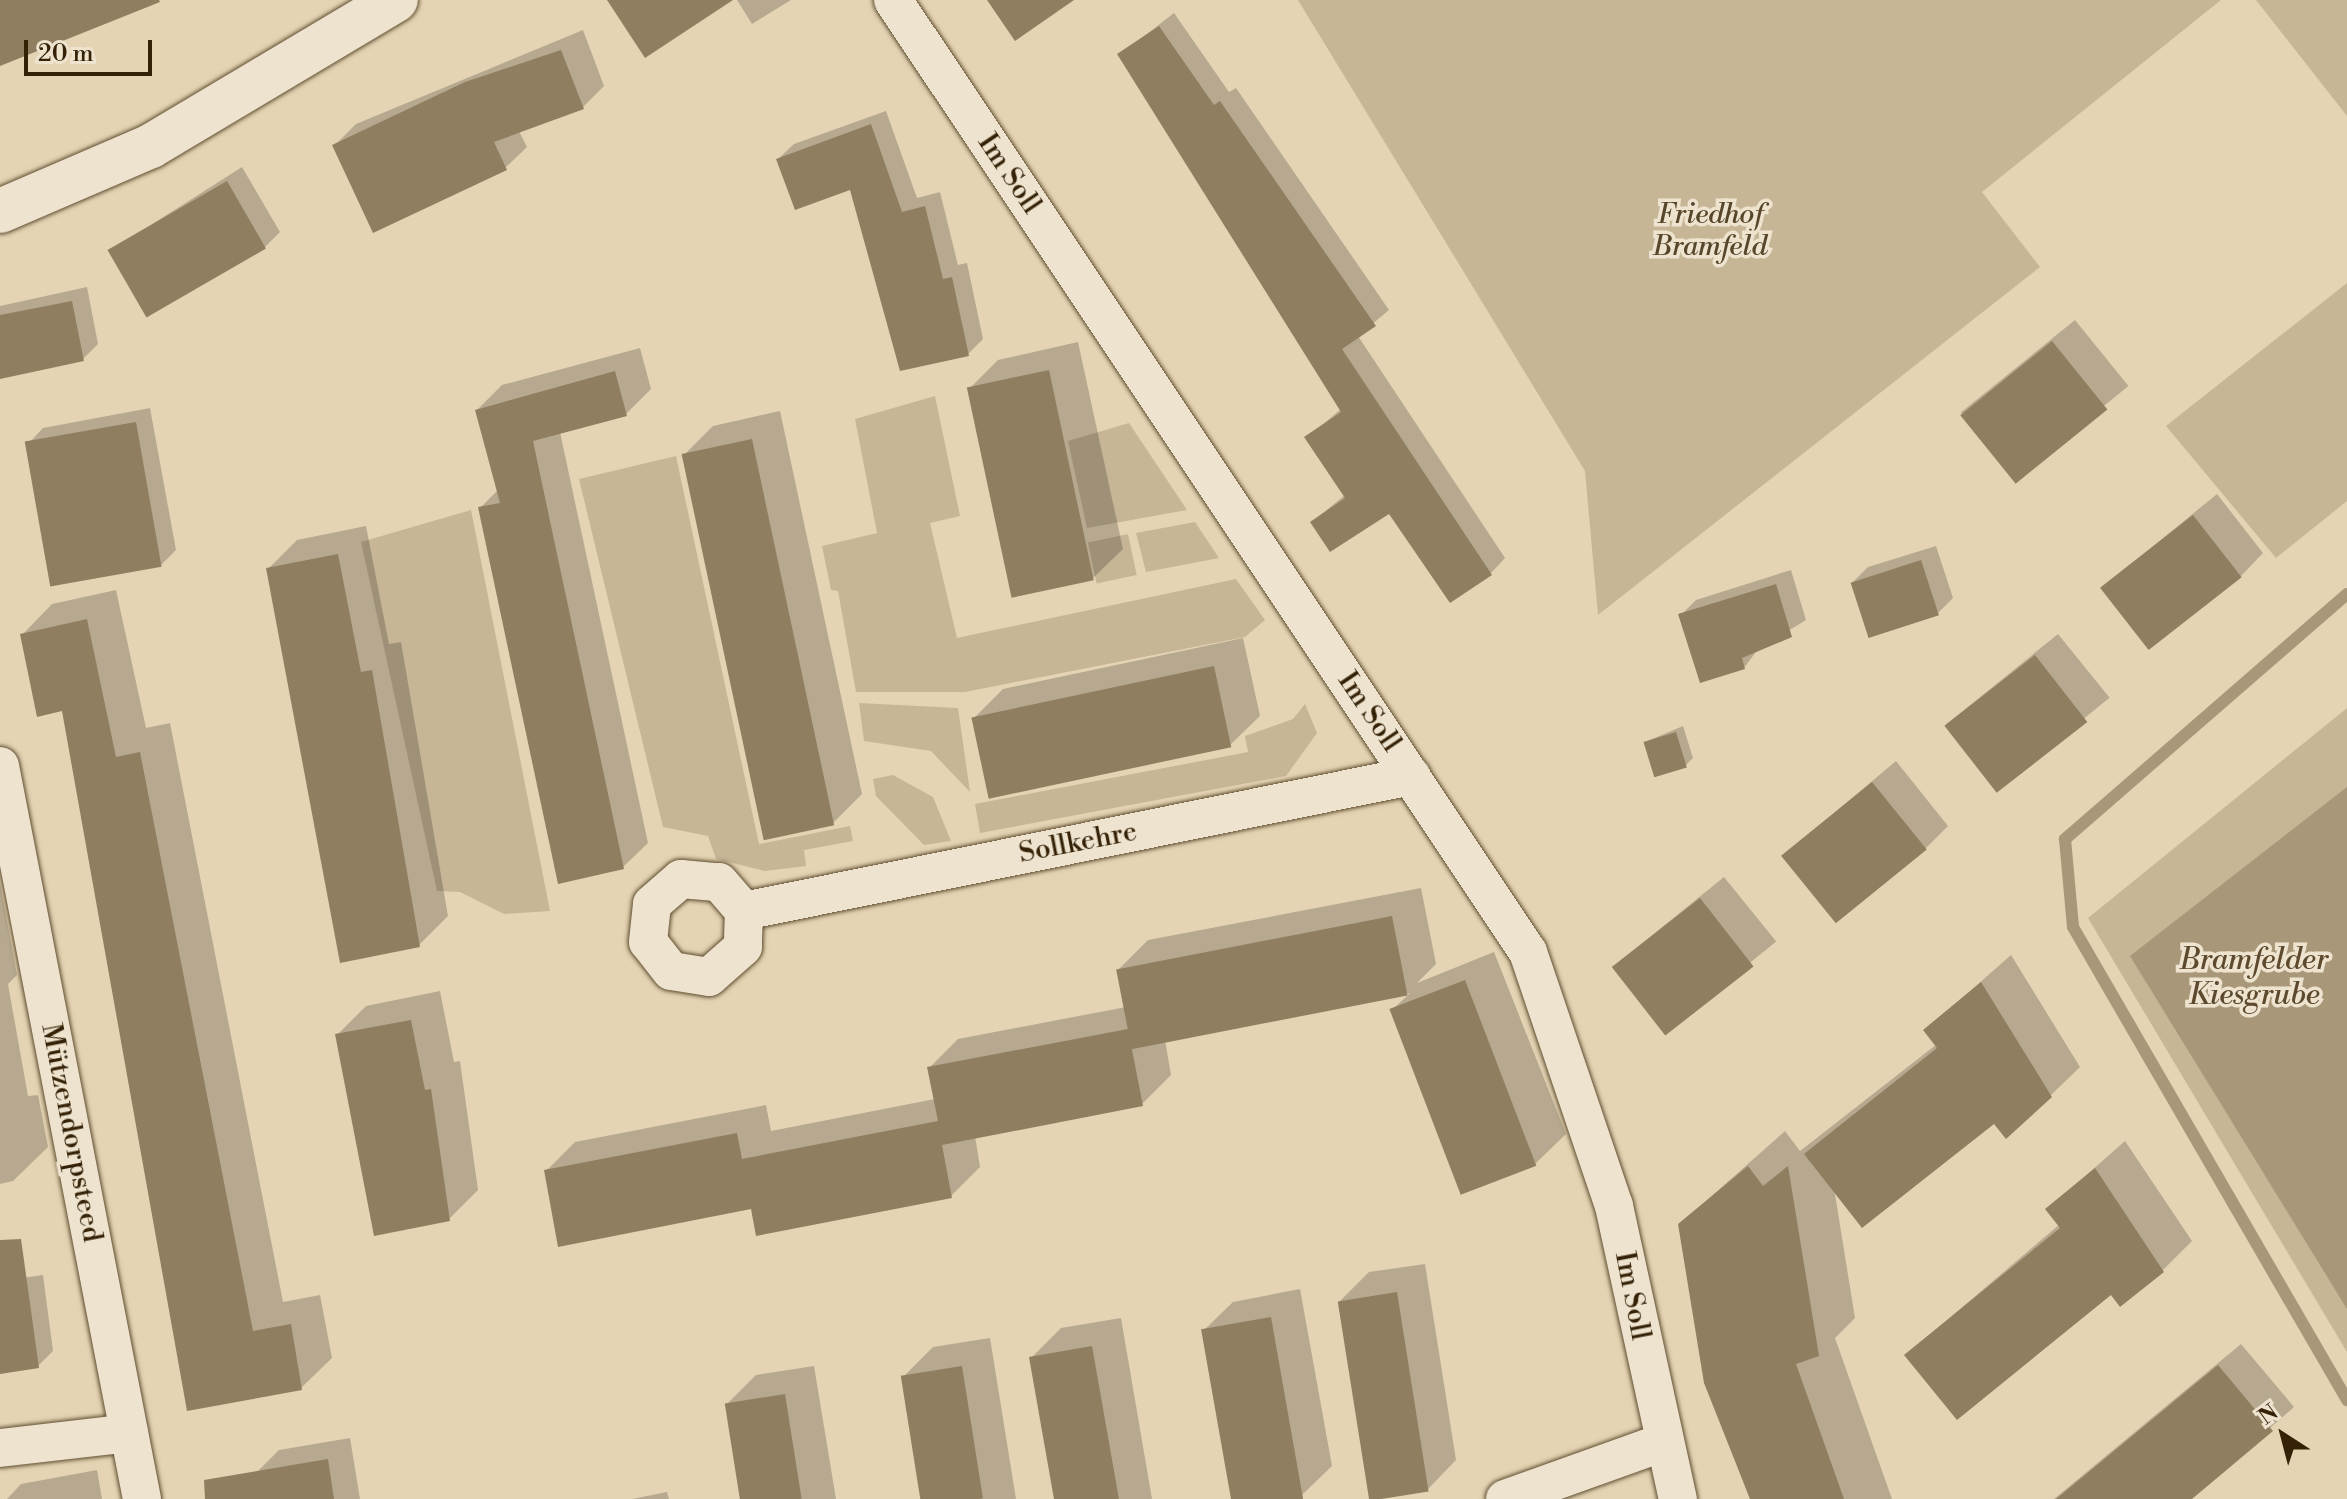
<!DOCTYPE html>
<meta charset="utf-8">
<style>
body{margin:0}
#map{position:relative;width:2347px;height:1499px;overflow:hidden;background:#e4d4b3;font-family:"Libre Bodoni",serif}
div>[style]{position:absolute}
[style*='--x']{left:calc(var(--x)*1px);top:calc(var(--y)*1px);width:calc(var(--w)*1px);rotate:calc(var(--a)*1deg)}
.green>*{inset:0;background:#c6b696;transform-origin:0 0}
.water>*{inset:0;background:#a89778}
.shadow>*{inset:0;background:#0003;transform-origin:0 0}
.stream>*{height:12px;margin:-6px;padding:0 6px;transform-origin:6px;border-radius:6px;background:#a89778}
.building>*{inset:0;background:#907e60;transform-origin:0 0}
.roads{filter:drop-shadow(0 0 2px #604e31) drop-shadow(0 0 2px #604e31)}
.minor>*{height:38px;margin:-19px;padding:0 19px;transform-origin:19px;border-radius:19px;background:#ede3ce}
.tertiary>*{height:44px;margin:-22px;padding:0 22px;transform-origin:22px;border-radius:22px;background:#ede3ce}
span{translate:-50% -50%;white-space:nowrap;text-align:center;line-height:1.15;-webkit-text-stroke:7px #ede3ce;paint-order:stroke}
.street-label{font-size:28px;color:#342106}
.park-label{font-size:28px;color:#58462a;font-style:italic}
.water-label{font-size:30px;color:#5d4a2e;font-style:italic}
.north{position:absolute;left:2243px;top:1395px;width:80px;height:80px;-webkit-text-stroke:6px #ede3ce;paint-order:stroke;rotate:324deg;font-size:22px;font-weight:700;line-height:32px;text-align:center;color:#342106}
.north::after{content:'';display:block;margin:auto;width:28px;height:36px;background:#342106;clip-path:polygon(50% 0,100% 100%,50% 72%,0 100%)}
.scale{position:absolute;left:24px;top:40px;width:128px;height:36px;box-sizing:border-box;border:4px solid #342106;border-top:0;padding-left:10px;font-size:24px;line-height:28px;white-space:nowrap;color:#342106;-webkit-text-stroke:6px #ede3ce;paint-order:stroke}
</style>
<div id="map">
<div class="green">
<i style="clip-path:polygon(1298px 0,2221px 0,1982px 192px,2040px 267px,1598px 615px,1585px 471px)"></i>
<i style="clip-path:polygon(2256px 0,2347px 0,2347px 116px)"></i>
<i style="clip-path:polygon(2347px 283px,2347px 501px,2276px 558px,2166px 426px)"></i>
<i style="clip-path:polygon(935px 396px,960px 516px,930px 523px,957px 638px,1236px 579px,1265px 620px,1245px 637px,965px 692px,856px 692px,838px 591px,831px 590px,822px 546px,877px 533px,855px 419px)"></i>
<i style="clip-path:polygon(1129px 423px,1187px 510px,1087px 528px,1068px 441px)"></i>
<i style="clip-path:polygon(676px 456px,759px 844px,850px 826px,853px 841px,804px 850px,806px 866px,765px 871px,716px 859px,708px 836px,663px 827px,579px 479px)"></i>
<i style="clip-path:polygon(471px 510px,550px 911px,504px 914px,460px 892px,437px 891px,361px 542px)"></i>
<i style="clip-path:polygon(1195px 522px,1219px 558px,1146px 572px,1136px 533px)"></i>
<i style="left:1128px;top:534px;width:42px;height:41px;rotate:78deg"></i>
<i style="clip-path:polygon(859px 703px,958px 708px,970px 792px,931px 751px,864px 741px)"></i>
<i style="clip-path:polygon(1305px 704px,1317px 733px,1286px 776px,980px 833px,975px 804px,1248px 752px,1245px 736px,1293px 719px)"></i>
<i style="clip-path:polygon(2347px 708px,2347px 1352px,2088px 918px)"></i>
<i style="clip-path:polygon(893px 775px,933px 797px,951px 841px,924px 845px,876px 796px,873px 779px)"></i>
</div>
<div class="water">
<i style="clip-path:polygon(2347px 787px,2347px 1309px,2130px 956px)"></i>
</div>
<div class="shadow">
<i style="clip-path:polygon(737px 0,791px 0,752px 24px)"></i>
<i style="clip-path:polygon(1174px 13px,1229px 92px,1236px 88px,1389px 310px,1358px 336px,1505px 558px,1491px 573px,1389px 512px,1312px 522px,1345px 495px,1307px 438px,1341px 409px,1120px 55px)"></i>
<i style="clip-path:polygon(583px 30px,604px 86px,583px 107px,519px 131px,527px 147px,505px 168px,335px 145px,356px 124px)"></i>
<i style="clip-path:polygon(886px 111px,917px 198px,940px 192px,958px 265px,967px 263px,983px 339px,968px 354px,851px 187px,778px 159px,794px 144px)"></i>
<i style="clip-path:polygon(242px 167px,280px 232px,265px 247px,110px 251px)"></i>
<i style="clip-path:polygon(87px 287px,98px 344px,83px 359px,0 376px,0 306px)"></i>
<i style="left:2075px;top:320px;width:85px;height:147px;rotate:51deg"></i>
<i style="clip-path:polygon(1078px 342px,1123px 549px,1093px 578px,969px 389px,998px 360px)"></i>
<i style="clip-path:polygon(640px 348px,651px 389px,626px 414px,560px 432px,648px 843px,623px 867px,480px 508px,499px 489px,477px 410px,502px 385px)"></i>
<i style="clip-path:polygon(150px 408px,176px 550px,161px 565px,28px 444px,43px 428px)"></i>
<i style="clip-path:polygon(780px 411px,862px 794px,833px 823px,684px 455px,713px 426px)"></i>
<i style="clip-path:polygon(2217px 494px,2263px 553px,2241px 576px,2103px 587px)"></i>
<i style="clip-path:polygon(366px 526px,389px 644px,401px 642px,448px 916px,419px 945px,268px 569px,297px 540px)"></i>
<i style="clip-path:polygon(1936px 546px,1953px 598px,1938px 613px,1853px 582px,1868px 567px)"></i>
<i style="clip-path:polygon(1791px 570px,1806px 620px,1758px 649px,1744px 668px,1681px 615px,1696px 600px)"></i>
<i style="clip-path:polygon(116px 590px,146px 728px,170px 723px,283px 1302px,320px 1295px,332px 1358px,301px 1388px,189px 1408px,64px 709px,22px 635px,52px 604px)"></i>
<i style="left:2058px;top:634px;width:82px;height:144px;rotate:51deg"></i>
<i style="clip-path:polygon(1243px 638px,1260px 716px,1230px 745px,974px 718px,1003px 689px)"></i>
<i style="clip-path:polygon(1683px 726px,1693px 758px,1686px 765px,1645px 742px)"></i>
<i style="clip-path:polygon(1896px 761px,1948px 826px,1926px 848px,1783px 856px)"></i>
<i style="left:1724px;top:877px;width:83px;height:141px;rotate:51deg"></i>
<i style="clip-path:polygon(0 883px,17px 975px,8px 984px,28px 1096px,38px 1095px,48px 1147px,13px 1181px,0 1184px)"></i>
<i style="clip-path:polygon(1421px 888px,1436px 964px,1417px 983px,1494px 952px,1566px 1134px,1536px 1163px,1464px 1192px,1392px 1010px,1410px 993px,1165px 1040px,1171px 1075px,1142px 1104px,975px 1136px,980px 1167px,951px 1196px,753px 1207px,546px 1171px,575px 1142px,766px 1105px,771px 1131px,935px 1099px,929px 1068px,958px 1039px,1126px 1007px,1119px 969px,1148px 940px)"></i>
<i style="clip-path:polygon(2011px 955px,2080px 1067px,2050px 1096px,1834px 1188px,1855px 1318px,1835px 1338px,1892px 1499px,1750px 1499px,1706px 1383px,1680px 1224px,1785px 1131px,1800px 1151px,1937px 1044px,1926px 1030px)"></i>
<i style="clip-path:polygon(440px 991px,454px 1062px,460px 1061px,478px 1190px,449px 1219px,337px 1035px,366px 1006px)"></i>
<i style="clip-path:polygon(2125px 1141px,2192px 1241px,2163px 1270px,1906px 1355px,2060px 1224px,2048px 1209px)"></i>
<i style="clip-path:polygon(1425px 1264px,1456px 1460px,1427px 1490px,1340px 1301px,1369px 1272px)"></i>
<i style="clip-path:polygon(43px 1275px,53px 1351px,38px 1366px,0 1371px,0 1281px)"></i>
<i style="clip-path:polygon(1300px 1289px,1332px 1466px,1302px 1495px,1234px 1499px,1203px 1331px,1233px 1302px)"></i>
<i style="clip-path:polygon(1121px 1318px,1152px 1499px,1056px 1499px,1031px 1358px,1061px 1328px)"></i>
<i style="clip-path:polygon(990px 1338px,1016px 1499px,923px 1499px,904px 1376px,933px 1347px)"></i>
<i style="clip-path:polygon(2241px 1344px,2294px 1407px,2189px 1499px,2054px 1499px)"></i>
<i style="clip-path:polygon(814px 1366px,836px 1499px,742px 1499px,727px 1404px,756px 1375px)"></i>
<i style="clip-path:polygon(350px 1438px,360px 1499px,261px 1499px,257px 1472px,279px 1450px)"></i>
<i style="clip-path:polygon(97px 1470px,102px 1499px,7px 1499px,21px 1484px)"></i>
<i style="clip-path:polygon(667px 1492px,669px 1499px,632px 1499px)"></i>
</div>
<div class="stream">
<i style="--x:2347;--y:594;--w:374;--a:139"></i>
<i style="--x:2065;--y:839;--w:88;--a:84.8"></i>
<i style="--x:2073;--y:927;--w:547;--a:59.92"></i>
</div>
<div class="building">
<i style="clip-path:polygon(0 0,159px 0,160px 2px,0 66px)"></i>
<i style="clip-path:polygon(607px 0,733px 0,645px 58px)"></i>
<i style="clip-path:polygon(987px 0,1074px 0,1015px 41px)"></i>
<i style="clip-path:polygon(1159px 26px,1214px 105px,1220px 101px,1376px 326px,1342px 349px,1492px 575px,1450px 603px,1389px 514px,1330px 552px,1310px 522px,1345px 498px,1304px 437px,1341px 412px,1117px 54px)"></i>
<i style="clip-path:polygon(561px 50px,584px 109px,494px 142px,507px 170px,373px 233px,332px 145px,465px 82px)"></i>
<i style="clip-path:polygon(871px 124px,902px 212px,925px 206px,943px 279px,952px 277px,969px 356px,900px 371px,850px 190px,795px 210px,776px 159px)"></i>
<i style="left:227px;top:181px;width:78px;height:138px;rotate:60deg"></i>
<i style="clip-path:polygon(72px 301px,84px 361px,0 379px,0 315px)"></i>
<i style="left:2052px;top:341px;width:88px;height:118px;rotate:51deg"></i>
<i style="left:1049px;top:370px;width:215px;height:84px;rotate:78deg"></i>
<i style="clip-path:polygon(615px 371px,627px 416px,533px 441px,624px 869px,558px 884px,478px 507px,500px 503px,475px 410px)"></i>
<i style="left:136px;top:422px;width:147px;height:113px;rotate:80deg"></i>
<i style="left:752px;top:439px;width:395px;height:72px;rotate:78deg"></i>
<i style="left:2193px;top:515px;width:79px;height:118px;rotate:52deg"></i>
<i style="clip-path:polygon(338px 554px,361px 672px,372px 670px,420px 947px,340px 963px,266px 568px)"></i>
<i style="left:1921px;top:560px;width:58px;height:74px;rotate:72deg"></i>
<i style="clip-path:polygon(1776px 584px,1792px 637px,1742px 658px,1745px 669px,1700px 683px,1678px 614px)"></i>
<i style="clip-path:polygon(87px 619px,116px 757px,140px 752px,253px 1331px,291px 1324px,302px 1390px,187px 1411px,62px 711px,37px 717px,20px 634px)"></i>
<i style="left:2035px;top:655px;width:85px;height:115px;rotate:52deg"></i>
<i style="left:1214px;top:666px;width:83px;height:248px;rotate:78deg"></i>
<i style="left:1676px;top:732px;width:37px;height:34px;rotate:73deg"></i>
<i style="left:1872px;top:782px;width:87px;height:117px;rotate:51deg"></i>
<i style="left:1700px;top:898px;width:87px;height:112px;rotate:52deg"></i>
<i style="left:1392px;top:916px;width:81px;height:281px;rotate:79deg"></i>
<i style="left:1465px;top:980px;width:199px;height:81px;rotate:69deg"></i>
<i style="clip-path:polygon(1981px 982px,2052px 1097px,2006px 1139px,1994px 1124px,1862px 1228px,1804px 1154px,1937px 1048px,1923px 1030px)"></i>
<i style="clip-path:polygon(411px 1020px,425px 1090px,431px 1089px,450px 1221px,374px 1236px,335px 1034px)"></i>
<i style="clip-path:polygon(1128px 1029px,1143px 1106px,942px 1145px,952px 1198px,756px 1236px,751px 1209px,558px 1247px,544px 1170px,737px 1133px,742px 1159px,938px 1121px,927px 1067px)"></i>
<i style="clip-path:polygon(1748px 1166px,1763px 1186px,1788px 1166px,1819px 1356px,1796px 1364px,1844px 1499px,1750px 1499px,1704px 1383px,1678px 1224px)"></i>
<i style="clip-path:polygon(2095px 1168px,2164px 1272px,2120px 1307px,2111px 1295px,1957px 1420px,1904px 1355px,2060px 1228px,2045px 1209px)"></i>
<i style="clip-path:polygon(21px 1239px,39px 1368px,0 1374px,0 1240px)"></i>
<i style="left:1397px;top:1292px;width:202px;height:60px;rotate:81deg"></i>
<i style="left:1271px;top:1317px;width:185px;height:71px;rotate:80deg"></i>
<i style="left:1092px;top:1346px;width:155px;height:64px;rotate:80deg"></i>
<i style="clip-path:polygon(2218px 1365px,2273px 1431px,2192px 1499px,2056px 1499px)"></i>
<i style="left:962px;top:1366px;width:134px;height:62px;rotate:81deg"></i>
<i style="left:785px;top:1394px;width:106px;height:61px;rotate:81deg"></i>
<i style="clip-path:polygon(328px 1459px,334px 1499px,205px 1499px,204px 1480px)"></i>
</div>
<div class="roads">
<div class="minor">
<i style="--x:893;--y:0;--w:1144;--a:56.3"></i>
<i style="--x:1528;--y:952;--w:268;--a:71.3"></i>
<i style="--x:1614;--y:1206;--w:300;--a:77.7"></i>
<i style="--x:0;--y:766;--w:747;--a:79.04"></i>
<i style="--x:744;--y:911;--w:36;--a:92"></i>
<i style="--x:743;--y:947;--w:45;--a:138.6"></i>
<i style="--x:709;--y:977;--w:38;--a:-171"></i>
<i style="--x:671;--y:971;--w:37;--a:-128"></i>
<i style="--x:648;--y:942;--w:38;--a:-84"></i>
<i style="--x:652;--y:904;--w:38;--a:-41"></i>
<i style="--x:681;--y:879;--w:38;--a:5"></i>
<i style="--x:719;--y:882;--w:38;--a:49"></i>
<i style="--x:744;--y:911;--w:681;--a:-11.44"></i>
<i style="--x:0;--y:1448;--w:130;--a:-6.6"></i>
<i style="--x:1505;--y:1499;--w:166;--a:-19.7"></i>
</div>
<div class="tertiary">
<i style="--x:0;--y:211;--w:164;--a:-23.3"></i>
<i style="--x:151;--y:146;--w:285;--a:-30.8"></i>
</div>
</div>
<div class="street-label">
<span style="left:1009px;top:174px;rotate:56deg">Im Soll</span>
<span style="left:1369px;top:712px;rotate:56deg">Im Soll</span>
<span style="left:1078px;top:843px;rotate:-11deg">Sollkehre</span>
<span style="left:71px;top:1133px;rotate:79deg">Mützendorpsteed</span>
<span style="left:1632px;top:1296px;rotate:79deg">Im Soll</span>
</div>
<div class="park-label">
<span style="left:1710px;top:231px">Friedhof<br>Bramfeld</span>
</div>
<div class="water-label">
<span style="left:2254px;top:977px">Bramfelder<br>Kiesgrube</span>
</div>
<div class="north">N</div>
<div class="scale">20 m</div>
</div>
